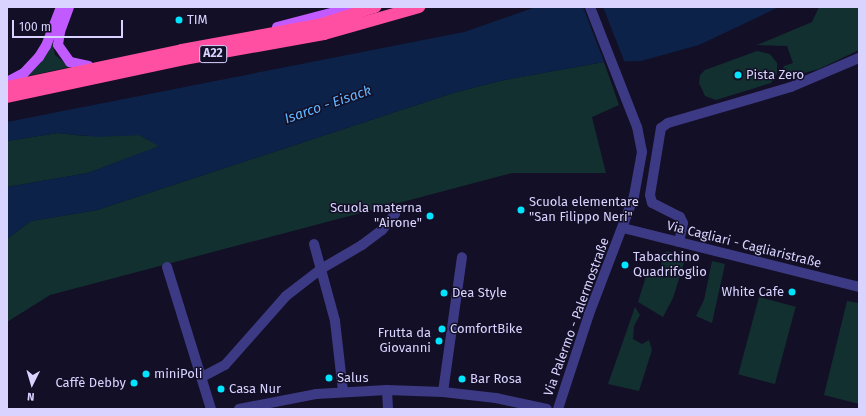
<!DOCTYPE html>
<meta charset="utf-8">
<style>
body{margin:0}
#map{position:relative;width:866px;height:416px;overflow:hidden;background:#130f26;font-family:"Fira Sans",sans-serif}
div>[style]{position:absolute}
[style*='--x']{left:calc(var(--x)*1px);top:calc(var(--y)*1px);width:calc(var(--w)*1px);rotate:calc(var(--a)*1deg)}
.green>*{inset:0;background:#12302f;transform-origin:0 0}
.water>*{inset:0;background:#0c2248}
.pier>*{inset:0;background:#130f26}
.minor>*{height:10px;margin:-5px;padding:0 5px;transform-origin:5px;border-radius:5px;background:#3d3a85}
.major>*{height:10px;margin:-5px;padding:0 5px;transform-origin:5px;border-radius:5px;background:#c25bff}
.highway>*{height:12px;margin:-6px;padding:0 6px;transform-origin:6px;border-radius:6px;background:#ff4fa3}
.dots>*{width:11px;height:11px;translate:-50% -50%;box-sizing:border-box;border:2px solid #130f26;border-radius:50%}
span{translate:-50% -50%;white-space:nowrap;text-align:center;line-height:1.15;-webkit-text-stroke:3px #130f26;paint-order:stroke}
.shield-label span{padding:1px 3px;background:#130f26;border:1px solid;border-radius:3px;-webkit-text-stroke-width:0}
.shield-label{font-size:12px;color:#d9d4ff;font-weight:700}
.poi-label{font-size:13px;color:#d9d4ff}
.left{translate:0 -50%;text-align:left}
.right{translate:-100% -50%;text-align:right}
.street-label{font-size:13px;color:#d9d4ff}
.water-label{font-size:14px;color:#62b6ff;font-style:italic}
.frame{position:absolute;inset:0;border:8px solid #d9d4ff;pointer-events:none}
.north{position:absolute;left:12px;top:364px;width:40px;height:40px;-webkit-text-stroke:3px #130f26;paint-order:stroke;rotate:185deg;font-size:11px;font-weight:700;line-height:16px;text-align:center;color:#d9d4ff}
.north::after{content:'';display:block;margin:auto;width:14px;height:18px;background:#d9d4ff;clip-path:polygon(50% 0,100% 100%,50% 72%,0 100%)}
.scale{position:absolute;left:12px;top:20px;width:111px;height:18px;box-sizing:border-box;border:2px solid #d9d4ff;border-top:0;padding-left:5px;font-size:12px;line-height:14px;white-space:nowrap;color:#d9d4ff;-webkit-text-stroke:3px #130f26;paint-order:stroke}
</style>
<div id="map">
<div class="green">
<i style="clip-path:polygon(819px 7px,859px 7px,859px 50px,819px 69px,778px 80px,784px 66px,793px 63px,787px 46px,757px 45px,812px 22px)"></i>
<i style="clip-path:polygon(52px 41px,55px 55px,70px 67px,23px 77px)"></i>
<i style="clip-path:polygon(757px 51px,770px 54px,777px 63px,777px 74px,771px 83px,716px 100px,705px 96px,699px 83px,700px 75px,705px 70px)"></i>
<i style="clip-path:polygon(604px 62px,619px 105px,592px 117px,606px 173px,512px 173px,50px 295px,7px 322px,7px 239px,31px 221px,97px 210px,453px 93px,504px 80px)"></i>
<i style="clip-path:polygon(58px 133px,85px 136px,139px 135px,160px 146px,88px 173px,7px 187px,7px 141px)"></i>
<i style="clip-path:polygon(666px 251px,686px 256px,673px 298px,663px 317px,638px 302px,648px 270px,658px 273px)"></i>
<i style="clip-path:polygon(712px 261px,725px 264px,712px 323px,696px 316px,704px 300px)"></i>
<i style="left:759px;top:297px;width:38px;height:80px;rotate:15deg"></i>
<i style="clip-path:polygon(847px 301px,859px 303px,859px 404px,824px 395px)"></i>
<i style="clip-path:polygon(635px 307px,640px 315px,634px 326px,633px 339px,642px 344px,649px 340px,652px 350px,639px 391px,608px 384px)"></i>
</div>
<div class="water">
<i style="clip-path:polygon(536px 7px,779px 7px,699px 45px,641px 61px,604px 62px,504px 80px,453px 93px,97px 210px,31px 221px,7px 239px,7px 187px,88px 173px,159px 146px,139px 135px,98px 137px,58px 133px,7px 141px,7px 122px,464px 32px)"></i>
</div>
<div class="pier">
<i style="clip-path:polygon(583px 7px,603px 7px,625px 63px,605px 64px)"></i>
</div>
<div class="minor">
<i style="--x:623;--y:228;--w:243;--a:14"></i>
<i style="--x:679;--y:242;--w:19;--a:-78"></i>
<i style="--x:683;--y:223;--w:7;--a:-117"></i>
<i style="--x:680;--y:217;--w:31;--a:-153"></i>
<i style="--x:652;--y:203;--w:8;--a:-104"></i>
<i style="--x:650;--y:195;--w:68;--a:-80.7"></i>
<i style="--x:661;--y:128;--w:9;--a:-36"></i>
<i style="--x:668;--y:123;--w:128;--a:-16.3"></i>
<i style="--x:791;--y:87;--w:74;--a:-23.1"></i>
<i style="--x:314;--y:244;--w:80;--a:74.7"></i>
<i style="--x:335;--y:321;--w:70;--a:83.5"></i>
<i style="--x:167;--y:267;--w:149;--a:72.8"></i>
<i style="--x:202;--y:377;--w:26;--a:-28"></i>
<i style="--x:225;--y:365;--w:92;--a:-48.5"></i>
<i style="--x:286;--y:296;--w:44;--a:-37.6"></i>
<i style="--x:321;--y:269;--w:48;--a:-30.3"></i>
<i style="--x:362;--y:245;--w:25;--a:-37"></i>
<i style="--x:382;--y:230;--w:21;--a:-51"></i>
<i style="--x:387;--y:390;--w:19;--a:87"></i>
<i style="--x:443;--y:392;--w:136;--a:-82"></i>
<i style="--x:239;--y:409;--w:78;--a:-11"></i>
<i style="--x:316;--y:394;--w:71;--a:-3.2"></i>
<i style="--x:387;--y:390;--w:56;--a:2"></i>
<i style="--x:443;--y:392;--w:53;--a:6.5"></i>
<i style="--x:496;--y:398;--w:52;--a:12.2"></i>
<i style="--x:558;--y:409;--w:100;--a:-71.9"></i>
<i style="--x:589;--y:314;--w:126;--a:-69.1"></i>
<i style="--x:634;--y:196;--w:45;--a:-79.7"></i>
<i style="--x:642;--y:152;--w:25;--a:-101"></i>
<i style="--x:637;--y:127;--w:129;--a:-111.4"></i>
</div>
<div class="major">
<i style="--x:69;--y:7;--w:27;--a:110"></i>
<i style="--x:60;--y:32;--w:13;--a:99"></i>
<i style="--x:58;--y:45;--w:21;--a:55"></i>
<i style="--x:70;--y:62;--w:19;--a:12"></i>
<i style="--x:277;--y:27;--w:80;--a:-14.6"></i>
<i style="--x:9;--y:81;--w:17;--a:-28"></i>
<i style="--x:24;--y:73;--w:22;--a:-47"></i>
<i style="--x:39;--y:57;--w:13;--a:-58"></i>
<i style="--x:46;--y:46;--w:42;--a:-69"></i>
</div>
<div class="highway">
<i style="--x:7;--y:87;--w:179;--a:-11.9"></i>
<i style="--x:182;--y:50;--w:142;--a:-10.5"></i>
<i style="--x:322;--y:24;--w:56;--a:-17.8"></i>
<i style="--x:7;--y:97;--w:181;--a:-12.1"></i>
<i style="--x:184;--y:59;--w:142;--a:-10.1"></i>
<i style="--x:324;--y:34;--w:99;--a:-15.9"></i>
</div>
<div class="dots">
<i style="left:179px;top:20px;background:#00e5ff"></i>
<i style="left:738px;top:75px;background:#00e5ff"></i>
<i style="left:521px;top:210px;background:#00e5ff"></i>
<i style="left:430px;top:216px;background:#00e5ff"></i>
<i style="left:625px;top:265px;background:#00e5ff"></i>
<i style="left:792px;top:292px;background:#00e5ff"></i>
<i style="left:444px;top:293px;background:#00e5ff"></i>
<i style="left:442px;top:329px;background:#00e5ff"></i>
<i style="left:439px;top:341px;background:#00e5ff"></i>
<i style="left:146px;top:374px;background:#00e5ff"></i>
<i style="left:329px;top:378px;background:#00e5ff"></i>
<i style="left:462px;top:379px;background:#00e5ff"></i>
<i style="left:134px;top:383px;background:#00e5ff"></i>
<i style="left:221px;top:389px;background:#00e5ff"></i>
</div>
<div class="shield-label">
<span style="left:213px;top:54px">A22</span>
</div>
<div class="poi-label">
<span class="left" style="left:187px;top:20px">TIM</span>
<span class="left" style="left:746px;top:75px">Pista Zero</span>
<span class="left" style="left:529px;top:210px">Scuola elementare<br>"San Filippo Neri"</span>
<span class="right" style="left:422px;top:216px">Scuola materna<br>"Airone"</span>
<span class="left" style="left:633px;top:265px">Tabacchino<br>Quadrifoglio</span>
<span class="right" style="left:784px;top:292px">White Cafe</span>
<span class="left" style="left:452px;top:293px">Dea Style</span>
<span class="left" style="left:450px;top:329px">ComfortBike</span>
<span class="right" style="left:431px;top:341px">Frutta da<br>Giovanni</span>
<span class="left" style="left:154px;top:374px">miniPoli</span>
<span class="left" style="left:337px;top:378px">Salus</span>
<span class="left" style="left:470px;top:379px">Bar Rosa</span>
<span class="right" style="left:126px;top:383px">Caffè Debby</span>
<span class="left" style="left:229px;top:389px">Casa Nur</span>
</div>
<div class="street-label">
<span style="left:744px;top:245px;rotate:14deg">Via Cagliari - Cagliaristraße</span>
<span style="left:577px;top:317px;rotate:-70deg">Via Palermo - Palermostraße</span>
</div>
<div class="water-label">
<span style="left:328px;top:105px;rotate:-19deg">Isarco - Eisack</span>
</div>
<div class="frame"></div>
<div class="north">N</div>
<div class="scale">100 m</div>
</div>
